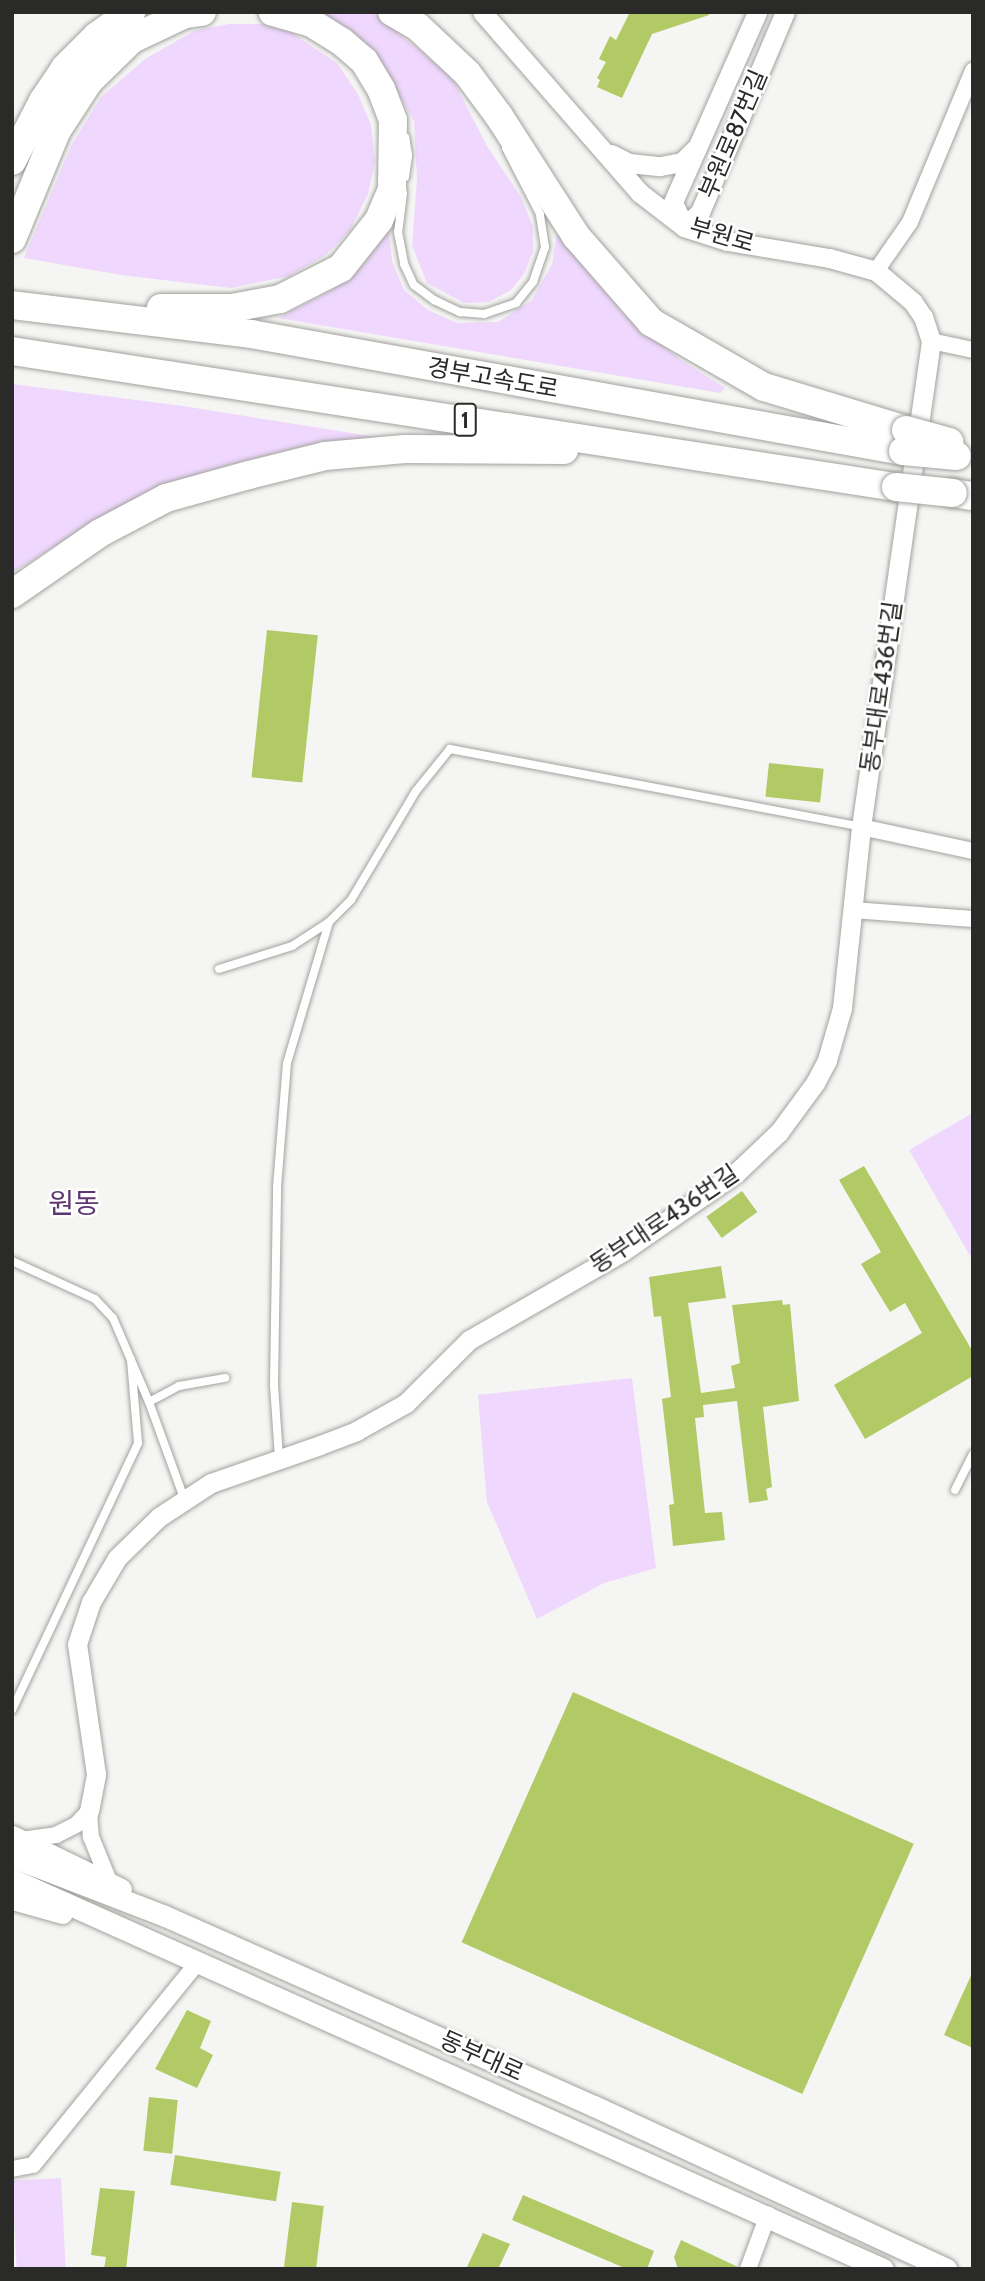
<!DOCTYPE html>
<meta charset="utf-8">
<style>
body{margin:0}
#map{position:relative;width:985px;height:2281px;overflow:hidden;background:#f5f6f3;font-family:Cabin,"Noto Sans KR",sans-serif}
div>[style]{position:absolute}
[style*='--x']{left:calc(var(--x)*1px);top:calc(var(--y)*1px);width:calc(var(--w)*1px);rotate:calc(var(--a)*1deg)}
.green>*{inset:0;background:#efd7fd;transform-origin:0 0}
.building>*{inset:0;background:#b1ca66;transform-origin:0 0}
.roads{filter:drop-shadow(0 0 2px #a1a29e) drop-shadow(0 0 2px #a1a29e)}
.service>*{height:8px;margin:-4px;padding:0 4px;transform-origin:4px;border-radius:4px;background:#fff}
.minor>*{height:16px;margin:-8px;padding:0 8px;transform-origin:8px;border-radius:8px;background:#fff}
.tertiary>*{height:19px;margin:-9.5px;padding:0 9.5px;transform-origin:9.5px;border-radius:9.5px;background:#fff}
.secondary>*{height:21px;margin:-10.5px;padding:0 10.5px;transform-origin:10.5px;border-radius:10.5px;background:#fff}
.motorway>*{height:28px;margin:-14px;padding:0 14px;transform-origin:14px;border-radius:14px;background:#fff}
.bridges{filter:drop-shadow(0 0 2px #a1a29e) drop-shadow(0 0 2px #a1a29e)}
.motorway-bridge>*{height:28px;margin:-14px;padding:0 14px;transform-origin:14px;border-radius:14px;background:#fff}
span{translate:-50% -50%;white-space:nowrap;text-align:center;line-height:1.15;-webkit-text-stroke:5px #fff;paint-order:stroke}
.shield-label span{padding:2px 5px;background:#fff;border:2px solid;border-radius:5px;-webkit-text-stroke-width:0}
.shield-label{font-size:23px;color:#2a2a29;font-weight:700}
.street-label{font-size:24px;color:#2a2a29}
.quarter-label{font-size:28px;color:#5d3770}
.frame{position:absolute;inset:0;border:14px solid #2a2a29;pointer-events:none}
</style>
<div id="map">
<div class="green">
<i style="clip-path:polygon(319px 12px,369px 12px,379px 17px,451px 76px,487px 146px,521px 197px,533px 227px,533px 252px,524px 274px,511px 290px,489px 302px,464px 303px,427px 283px,412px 246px,417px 179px,414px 121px,390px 79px,367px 49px)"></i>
<i style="clip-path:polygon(229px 24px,264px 24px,286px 29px,337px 63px,358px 94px,371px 125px,375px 162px,368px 194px,350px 230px,326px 255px,289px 276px,231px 288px,121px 275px,24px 258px,72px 144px,101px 97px,145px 59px,194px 31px)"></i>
<i style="clip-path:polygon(389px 229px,392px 261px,404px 290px,428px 310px,457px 323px,498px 322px,532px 300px,552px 264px,557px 234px,625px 316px,681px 360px,725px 388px,720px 393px,278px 318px,331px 291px,364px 263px)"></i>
<i style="clip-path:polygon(12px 384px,183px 406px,382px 438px,300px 447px,210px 470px,109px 512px,12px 573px)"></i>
<i style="clip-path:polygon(973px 1113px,973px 1261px,909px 1150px)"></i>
<i style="clip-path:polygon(632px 1378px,656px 1568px,604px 1583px,537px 1619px,487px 1502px,478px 1395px)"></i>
<i style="left:61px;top:2178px;width:91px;height:49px;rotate:87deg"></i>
</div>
<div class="building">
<i style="clip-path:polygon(630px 12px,709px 12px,709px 15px,652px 34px,622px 98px,597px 87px,600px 80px,597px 78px,606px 62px,599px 59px,610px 36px,616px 40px)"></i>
<i style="left:267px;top:630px;width:51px;height:148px;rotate:6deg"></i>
<i style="left:769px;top:763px;width:55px;height:34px;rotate:6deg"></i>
<i style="clip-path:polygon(864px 1166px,973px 1352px,973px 1376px,865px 1439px,834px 1385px,922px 1333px,905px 1303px,890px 1312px,861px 1264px,881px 1252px,839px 1180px)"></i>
<i style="left:742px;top:1191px;width:26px;height:44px;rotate:54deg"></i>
<i style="clip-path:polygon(721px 1266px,726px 1298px,688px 1303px,701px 1393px,735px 1388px,731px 1366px,740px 1363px,732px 1305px,782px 1300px,783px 1305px,790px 1304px,799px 1401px,763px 1407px,772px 1487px,766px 1489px,768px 1500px,749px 1503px,737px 1401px,703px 1405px,704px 1417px,695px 1418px,705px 1513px,722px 1512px,725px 1540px,673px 1546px,669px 1505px,674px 1504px,662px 1399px,671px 1397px,661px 1316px,654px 1317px,649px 1277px)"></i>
<i style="left:573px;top:1692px;width:373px;height:274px;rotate:24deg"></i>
<i style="clip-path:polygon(973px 1971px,973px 2048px,944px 2035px)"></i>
<i style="clip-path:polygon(187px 2010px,211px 2021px,200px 2048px,213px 2055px,197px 2088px,155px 2069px)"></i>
<i style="left:149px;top:2097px;width:29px;height:54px;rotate:6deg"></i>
<i style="left:175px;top:2155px;width:107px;height:30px;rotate:9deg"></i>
<i style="clip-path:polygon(100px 2188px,135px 2191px,126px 2269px,104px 2269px,106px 2257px,91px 2255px)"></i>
<i style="clip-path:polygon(523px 2195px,654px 2251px,647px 2269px,627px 2269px,512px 2220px)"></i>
<i style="left:292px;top:2202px;width:32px;height:68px;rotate:7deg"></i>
<i style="clip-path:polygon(483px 2233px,510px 2244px,498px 2269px,466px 2269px)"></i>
<i style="clip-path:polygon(681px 2240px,738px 2267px,738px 2269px,678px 2269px,674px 2257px)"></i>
</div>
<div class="roads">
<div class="service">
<i style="--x:405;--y:177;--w:22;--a:-82"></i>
<i style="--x:408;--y:155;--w:18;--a:-99"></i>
<i style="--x:403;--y:193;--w:39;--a:97"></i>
<i style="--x:398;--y:232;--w:33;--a:79"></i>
<i style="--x:404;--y:264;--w:23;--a:65"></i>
<i style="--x:414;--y:285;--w:25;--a:37"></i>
<i style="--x:434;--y:300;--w:29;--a:25"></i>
<i style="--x:460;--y:312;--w:24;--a:5"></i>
<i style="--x:484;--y:314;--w:34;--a:-19"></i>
<i style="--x:516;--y:303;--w:27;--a:-51"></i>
<i style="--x:533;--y:282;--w:37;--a:-71"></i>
<i style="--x:545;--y:247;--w:33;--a:-99"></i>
<i style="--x:540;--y:214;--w:74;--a:-117.3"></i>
<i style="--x:219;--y:969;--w:77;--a:-17.5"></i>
<i style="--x:292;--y:946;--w:44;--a:-33"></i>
<i style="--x:329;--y:922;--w:31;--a:-45"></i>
<i style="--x:351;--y:900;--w:127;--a:-59.2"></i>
<i style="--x:416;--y:791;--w:54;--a:-51"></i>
<i style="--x:450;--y:749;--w:418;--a:10.7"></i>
<i style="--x:12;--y:1261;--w:91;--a:24.6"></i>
<i style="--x:95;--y:1299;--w:26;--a:47"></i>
<i style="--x:113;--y:1318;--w:91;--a:66.8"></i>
<i style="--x:149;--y:1402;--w:102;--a:70"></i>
<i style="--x:149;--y:1402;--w:34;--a:-28"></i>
<i style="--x:179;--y:1386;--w:47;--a:-9.9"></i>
<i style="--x:279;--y:1458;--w:73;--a:-93.9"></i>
<i style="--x:274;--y:1385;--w:198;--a:-89.1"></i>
<i style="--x:277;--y:1187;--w:124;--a:-85.4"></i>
<i style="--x:287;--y:1063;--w:147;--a:-73.4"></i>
<i style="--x:955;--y:1490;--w:40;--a:-63.4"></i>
<i style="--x:12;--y:1710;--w:295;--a:-64.7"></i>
<i style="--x:138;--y:1443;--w:84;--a:-94.8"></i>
</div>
<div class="minor">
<i style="--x:876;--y:271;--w:60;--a:-55.2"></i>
<i style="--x:910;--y:222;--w:164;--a:-67.4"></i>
<i style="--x:931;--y:341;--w:43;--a:12.1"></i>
<i style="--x:861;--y:827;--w:115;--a:12.1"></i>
<i style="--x:853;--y:910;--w:120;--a:4.3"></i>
<i style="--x:21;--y:1840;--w:35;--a:-8"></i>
<i style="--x:56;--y:1835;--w:22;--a:-27"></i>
<i style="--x:76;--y:1825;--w:19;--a:-47"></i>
<i style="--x:89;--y:1811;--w:26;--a:86"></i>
<i style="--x:91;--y:1837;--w:48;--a:67.8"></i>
<i style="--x:12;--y:2169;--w:21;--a:-11"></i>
<i style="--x:33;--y:2165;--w:260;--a:-50.9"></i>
<i style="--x:748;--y:2269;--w:58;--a:-69.7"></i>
</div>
<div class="tertiary">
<i style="--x:611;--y:154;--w:20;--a:27"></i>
<i style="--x:629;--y:163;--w:31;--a:6"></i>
<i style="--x:660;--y:166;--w:22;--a:-10"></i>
<i style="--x:682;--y:162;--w:18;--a:-45"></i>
<i style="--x:684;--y:226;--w:26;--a:-115"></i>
<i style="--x:673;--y:202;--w:208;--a:-66.1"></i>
<i style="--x:684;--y:227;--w:22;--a:-43"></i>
<i style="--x:700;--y:212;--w:217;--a:-67"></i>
<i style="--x:89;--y:1811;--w:38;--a:-79"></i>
<i style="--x:96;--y:1774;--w:131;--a:-98.3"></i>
<i style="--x:77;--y:1644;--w:44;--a:-71.6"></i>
<i style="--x:91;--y:1602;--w:51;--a:-59.4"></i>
<i style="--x:117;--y:1558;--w:59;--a:-44.3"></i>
<i style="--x:159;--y:1517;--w:62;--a:-33.2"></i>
<i style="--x:211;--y:1483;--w:115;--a:-19.2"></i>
<i style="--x:320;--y:1445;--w:39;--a:-21"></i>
<i style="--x:356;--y:1431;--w:57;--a:-29.2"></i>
<i style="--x:406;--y:1403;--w:89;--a:-45"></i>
<i style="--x:469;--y:1340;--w:177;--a:-29.9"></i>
<i style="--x:622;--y:1252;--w:140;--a:-34.8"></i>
<i style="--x:737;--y:1172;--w:58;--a:-43.6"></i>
<i style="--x:779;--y:1132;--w:61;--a:-53.7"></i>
<i style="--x:815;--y:1083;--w:26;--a:-62"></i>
<i style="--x:827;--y:1060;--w:54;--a:-73.9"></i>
<i style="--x:842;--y:1008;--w:182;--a:-84"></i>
<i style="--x:861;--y:827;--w:491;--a:-81.8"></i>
<i style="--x:931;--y:341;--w:25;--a:-108"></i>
<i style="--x:923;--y:317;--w:18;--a:-124"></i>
<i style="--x:913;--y:302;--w:48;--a:-140"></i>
<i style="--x:876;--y:271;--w:49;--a:-164.5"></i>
<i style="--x:829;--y:258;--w:103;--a:-170.5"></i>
<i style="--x:727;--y:241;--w:45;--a:-162"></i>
<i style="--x:684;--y:227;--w:56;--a:-142.3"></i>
<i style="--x:640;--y:193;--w:240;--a:-131.1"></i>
</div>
<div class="secondary">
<i style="--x:12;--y:1836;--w:121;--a:25.9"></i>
<i style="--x:12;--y:1857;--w:164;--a:21.1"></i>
<i style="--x:165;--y:1916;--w:469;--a:23.9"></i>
<i style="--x:594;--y:2106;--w:388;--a:24.8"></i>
<i style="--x:12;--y:1879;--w:954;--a:24.12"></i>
<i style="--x:12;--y:1899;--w:52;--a:15.6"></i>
</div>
<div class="motorway">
<i style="--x:392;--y:12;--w:30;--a:30"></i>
<i style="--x:418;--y:27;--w:67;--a:43.2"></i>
<i style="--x:467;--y:73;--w:54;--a:53.3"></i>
<i style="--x:499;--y:116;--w:143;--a:57.3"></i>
<i style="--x:576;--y:236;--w:114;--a:48.9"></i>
<i style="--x:651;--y:322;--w:130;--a:29.9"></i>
<i style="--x:764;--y:387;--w:148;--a:16.8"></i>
<i style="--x:12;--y:161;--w:68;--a:-62.7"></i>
<i style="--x:43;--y:101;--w:40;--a:-56"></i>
<i style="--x:65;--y:68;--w:45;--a:-45"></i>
<i style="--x:97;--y:36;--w:42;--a:-35.2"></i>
<i style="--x:12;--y:239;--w:118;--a:-67.6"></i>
<i style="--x:57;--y:130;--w:59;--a:-56.9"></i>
<i style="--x:89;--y:81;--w:60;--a:-44.3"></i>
<i style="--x:132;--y:39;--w:59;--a:-25.3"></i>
<i style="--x:185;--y:14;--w:17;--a:-7"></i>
<i style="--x:12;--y:305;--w:241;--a:6.9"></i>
<i style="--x:251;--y:334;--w:662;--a:10.17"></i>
<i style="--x:161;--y:308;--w:71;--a:0"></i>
<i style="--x:232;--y:308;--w:49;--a:-10.6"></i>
<i style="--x:280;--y:299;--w:68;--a:-26.9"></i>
<i style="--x:341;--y:268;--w:61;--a:-51.6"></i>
<i style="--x:379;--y:220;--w:34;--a:-67"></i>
<i style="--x:392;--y:189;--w:69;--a:-89.2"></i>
<i style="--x:393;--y:120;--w:33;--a:-111"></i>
<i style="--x:381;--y:89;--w:33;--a:-121"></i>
<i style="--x:364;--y:61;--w:29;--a:-139"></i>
<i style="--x:342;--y:42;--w:36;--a:-148"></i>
<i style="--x:312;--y:23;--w:41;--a:-164.2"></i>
<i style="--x:12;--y:351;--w:894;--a:8.75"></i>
<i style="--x:953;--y:493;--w:20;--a:9"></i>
<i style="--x:12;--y:594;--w:107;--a:-34.7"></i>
<i style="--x:100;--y:533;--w:75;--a:-27.9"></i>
<i style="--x:166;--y:498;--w:86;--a:-15.5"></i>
<i style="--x:249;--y:475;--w:78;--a:-14"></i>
<i style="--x:325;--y:456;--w:80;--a:-5"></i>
<i style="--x:405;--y:449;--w:159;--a:0.4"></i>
</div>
</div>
<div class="bridges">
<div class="motorway-bridge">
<i style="--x:906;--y:430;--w:45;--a:15.6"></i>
<i style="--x:903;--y:451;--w:54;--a:5.3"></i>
<i style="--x:896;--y:487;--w:57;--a:6"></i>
</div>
</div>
<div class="shield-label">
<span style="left:465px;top:420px">1</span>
</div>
<div class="street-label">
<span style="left:733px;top:134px;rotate:-67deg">부원로87번길</span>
<span style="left:722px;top:235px;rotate:16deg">부원로</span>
<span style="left:493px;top:378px;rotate:10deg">경부고속도로</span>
<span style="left:881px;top:687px;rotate:-82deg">동부대로436번길</span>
<span style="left:664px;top:1219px;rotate:-34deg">동부대로436번길</span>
<span style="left:482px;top:2056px;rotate:24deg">동부대로</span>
</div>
<div class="quarter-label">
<span style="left:74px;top:1203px">원동</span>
</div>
<div class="frame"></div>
</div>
